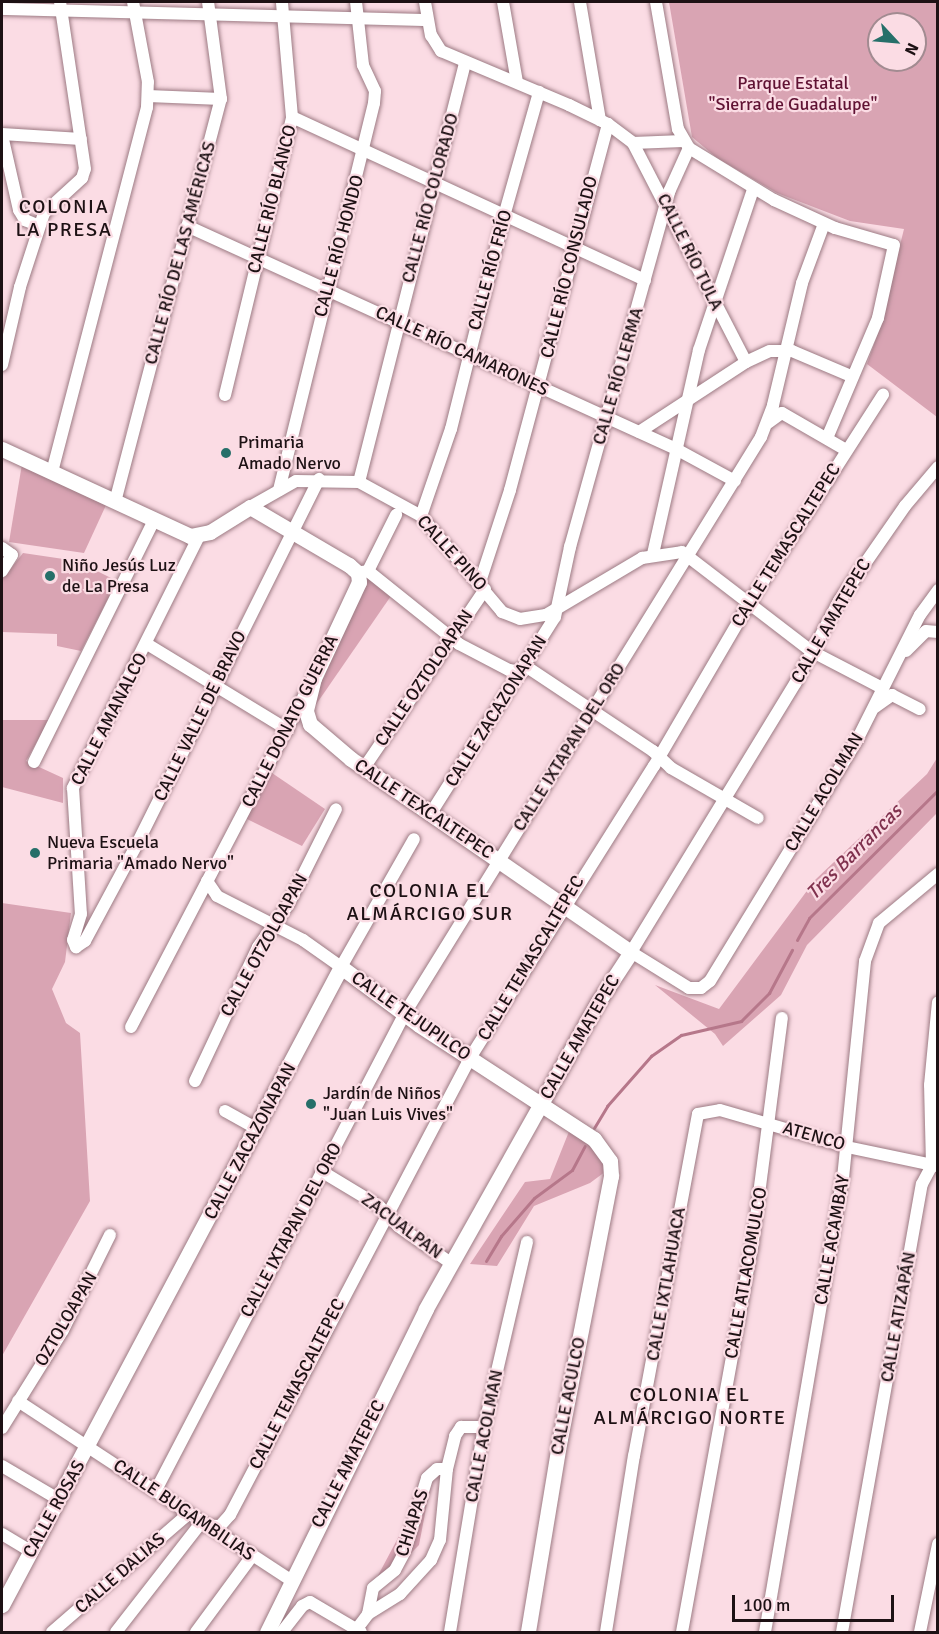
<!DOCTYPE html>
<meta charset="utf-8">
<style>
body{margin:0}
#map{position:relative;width:939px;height:1634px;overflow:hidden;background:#fbdce4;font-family:Signika,sans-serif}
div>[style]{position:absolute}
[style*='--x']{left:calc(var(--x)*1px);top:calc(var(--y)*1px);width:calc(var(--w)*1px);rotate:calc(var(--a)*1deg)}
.green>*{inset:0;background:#d9a4b3}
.stream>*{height:3px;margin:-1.5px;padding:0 1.5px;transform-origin:1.5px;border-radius:1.5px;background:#b6778a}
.roads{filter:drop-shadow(0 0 2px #9c7a83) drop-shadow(0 0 2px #9c7a83)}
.minor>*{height:12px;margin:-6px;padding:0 6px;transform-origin:6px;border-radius:6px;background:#fff}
.tertiary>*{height:15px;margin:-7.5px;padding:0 7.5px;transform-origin:7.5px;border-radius:7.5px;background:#fff}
.dots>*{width:16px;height:16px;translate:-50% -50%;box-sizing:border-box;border:3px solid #fbdce4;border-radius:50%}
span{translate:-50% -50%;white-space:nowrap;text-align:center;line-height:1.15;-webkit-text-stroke:4.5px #fbdce4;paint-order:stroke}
.park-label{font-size:18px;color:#601233}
.street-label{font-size:18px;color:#1d1114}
.poi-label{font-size:18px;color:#1d1114}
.left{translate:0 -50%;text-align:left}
.neighbourhood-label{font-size:20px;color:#1d1114;letter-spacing:1.5px}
.water-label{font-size:20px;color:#80314e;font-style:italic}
.frame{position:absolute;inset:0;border:3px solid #1d1114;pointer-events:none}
.north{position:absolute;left:867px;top:12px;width:60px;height:60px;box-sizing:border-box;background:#fbdce4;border:2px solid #a28b91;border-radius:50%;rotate:116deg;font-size:16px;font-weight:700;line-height:24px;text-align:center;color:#1d1114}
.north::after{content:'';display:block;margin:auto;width:21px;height:27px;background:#266f69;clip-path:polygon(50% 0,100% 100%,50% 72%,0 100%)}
.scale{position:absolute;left:732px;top:1595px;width:162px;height:27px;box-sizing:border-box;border:3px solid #1d1114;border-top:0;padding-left:8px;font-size:18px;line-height:21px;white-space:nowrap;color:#1d1114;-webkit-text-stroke:4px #fbdce4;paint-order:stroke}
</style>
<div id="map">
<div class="green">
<i style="clip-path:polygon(evenodd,669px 2px,937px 2px,937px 417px,867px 364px,878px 333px,904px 229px,850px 221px,777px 193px,717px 158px,692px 137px,669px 2px,879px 24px,915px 24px,915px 60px,879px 60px,879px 24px)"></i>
<i style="clip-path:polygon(22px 464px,107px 503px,84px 553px,9px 542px)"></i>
<i style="clip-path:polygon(23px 553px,77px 561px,117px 581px,81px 651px,57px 646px,57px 634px,2px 632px,2px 580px)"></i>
<i style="clip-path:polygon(367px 566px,393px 593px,315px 706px,319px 669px)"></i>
<i style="clip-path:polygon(2px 720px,49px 720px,26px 761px,63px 778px,63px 803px,2px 787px)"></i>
<i style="clip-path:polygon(937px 758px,937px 813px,807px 945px,781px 995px,723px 1046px,715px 1034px,655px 985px,719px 1009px,815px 880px,927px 774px)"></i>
<i style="clip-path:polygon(272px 773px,325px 809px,302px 846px,243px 817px)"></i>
<i style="clip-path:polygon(2px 903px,71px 913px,65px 962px,52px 989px,66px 1023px,80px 1033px,90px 1201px,2px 1356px)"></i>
<i style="clip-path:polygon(572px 1124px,613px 1166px,590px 1183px,534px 1206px,497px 1266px,470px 1264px,525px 1182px,550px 1179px)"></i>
<i style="clip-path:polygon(433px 1472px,419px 1545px,365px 1600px)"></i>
</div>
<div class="stream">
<i style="--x:797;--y:940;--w:25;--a:-61"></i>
<i style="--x:809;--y:918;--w:182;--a:-44.8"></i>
<i style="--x:594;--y:1128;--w:26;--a:-59"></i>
<i style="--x:607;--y:1106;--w:67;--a:-48.7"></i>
<i style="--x:651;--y:1056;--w:37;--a:-35"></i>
<i style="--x:681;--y:1035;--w:62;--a:-13.1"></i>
<i style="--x:741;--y:1021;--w:40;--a:-45"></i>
<i style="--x:769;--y:993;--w:49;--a:-61.9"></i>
<i style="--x:486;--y:1261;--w:29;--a:-59"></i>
<i style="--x:501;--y:1236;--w:50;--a:-49"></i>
<i style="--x:534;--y:1198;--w:47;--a:-36.4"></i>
<i style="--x:572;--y:1170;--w:27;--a:-62"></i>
</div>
<div class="roads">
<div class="minor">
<i style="--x:425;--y:2;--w:34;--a:80"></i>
<i style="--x:431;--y:35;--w:19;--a:58"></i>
<i style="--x:441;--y:51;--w:139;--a:22.9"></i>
<i style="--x:569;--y:105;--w:43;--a:26"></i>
<i style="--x:608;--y:124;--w:31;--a:37"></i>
<i style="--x:633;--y:143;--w:246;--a:62.7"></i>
<i style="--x:503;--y:2;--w:81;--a:80.1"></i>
<i style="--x:580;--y:2;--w:120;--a:80.4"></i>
<i style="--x:656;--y:2;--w:129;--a:80.2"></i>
<i style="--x:678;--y:129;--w:22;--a:60"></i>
<i style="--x:689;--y:148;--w:100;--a:31.5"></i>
<i style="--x:774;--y:200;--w:67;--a:24.7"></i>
<i style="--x:835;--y:228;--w:61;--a:16.1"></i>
<i style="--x:894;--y:245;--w:75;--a:102.4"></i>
<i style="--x:878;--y:318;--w:130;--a:113"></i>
<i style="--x:2;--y:9;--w:425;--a:1.5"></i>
<i style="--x:148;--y:96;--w:73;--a:2.4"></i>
<i style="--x:292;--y:117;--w:389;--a:24.8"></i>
<i style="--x:2;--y:134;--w:79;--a:3.6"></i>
<i style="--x:2;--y:135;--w:77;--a:77.2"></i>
<i style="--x:19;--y:210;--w:12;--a:59"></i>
<i style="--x:25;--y:220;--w:15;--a:23"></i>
<i style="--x:633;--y:143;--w:50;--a:-2.3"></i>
<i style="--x:187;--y:226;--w:537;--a:24.51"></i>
<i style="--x:676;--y:449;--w:67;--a:28.5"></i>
<i style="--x:2;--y:365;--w:80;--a:-77"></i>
<i style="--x:20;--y:287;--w:78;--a:-72"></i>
<i style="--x:44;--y:213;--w:52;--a:-42.6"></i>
<i style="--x:82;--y:178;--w:9;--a:-72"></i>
<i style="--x:85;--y:169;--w:169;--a:-98.5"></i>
<i style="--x:225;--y:395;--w:286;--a:-76.4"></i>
<i style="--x:292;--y:117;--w:115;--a:-95"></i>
<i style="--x:768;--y:423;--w:17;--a:-36"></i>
<i style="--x:782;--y:413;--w:74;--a:30"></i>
<i style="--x:639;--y:432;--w:128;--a:-33.2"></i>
<i style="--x:746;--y:362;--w:26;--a:-25"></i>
<i style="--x:770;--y:351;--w:22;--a:0"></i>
<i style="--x:792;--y:351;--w:64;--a:23"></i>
<i style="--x:938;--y:467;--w:51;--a:130.2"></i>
<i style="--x:905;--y:506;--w:116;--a:124.8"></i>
<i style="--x:839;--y:601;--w:92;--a:118"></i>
<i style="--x:796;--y:682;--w:316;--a:121.4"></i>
<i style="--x:631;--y:952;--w:68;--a:31.8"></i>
<i style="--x:689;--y:988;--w:12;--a:0"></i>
<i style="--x:701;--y:988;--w:11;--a:-38"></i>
<i style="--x:710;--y:981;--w:282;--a:-58.6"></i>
<i style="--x:857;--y:740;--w:140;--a:-63.3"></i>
<i style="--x:920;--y:615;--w:31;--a:-54"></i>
<i style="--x:52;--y:472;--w:377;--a:-75.4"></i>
<i style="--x:147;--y:107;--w:25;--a:-88"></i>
<i style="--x:148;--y:82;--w:81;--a:-100.6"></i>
<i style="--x:359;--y:482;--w:433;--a:-75.8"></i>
<i style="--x:279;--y:490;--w:398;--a:-76.2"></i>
<i style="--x:374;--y:103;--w:12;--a:-85"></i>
<i style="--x:375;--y:91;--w:29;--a:-115"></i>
<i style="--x:363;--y:65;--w:63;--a:-96.3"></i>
<i style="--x:115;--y:502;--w:417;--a:-75.3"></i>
<i style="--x:221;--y:99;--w:98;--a:-97.6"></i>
<i style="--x:250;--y:507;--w:53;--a:-29.5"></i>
<i style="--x:296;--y:481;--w:63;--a:0.9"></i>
<i style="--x:359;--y:482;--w:71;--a:28.7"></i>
<i style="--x:421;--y:516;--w:126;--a:49.8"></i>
<i style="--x:502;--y:612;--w:19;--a:21"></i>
<i style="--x:520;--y:619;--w:26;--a:-9"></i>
<i style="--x:546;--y:615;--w:112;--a:-30.7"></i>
<i style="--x:642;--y:558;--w:40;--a:-8.5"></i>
<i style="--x:682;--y:552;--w:163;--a:37.5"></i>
<i style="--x:811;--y:651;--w:80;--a:27.5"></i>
<i style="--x:421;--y:516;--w:92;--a:-71"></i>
<i style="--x:451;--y:429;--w:219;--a:-76"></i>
<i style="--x:504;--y:216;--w:129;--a:-74.2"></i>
<i style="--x:199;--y:536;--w:282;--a:116.6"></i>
<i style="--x:73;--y:788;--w:126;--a:86.4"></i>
<i style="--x:81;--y:914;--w:27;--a:107"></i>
<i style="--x:73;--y:940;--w:8;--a:67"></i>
<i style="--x:76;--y:947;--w:11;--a:-34"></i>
<i style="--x:85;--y:941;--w:110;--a:-61.8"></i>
<i style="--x:137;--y:844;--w:408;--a:-63.5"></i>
<i style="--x:2;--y:548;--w:12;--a:35"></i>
<i style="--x:12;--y:555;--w:19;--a:122"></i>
<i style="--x:653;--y:554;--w:209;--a:-77.3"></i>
<i style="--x:699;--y:350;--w:169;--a:-71.4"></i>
<i style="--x:368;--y:571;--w:117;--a:38.7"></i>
<i style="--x:459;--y:644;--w:56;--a:27.5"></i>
<i style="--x:509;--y:670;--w:14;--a:8"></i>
<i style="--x:362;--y:572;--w:6;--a:-9"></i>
<i style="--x:368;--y:571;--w:63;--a:-63.4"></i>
<i style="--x:480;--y:582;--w:97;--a:-71.9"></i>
<i style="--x:510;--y:490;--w:379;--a:-75"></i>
<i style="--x:147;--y:644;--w:165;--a:31.4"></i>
<i style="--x:906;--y:651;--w:28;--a:-45"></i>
<i style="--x:926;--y:631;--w:12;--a:5"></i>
<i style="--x:527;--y:667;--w:151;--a:33.7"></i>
<i style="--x:653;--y:751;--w:25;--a:43"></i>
<i style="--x:671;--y:768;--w:100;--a:29.9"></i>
<i style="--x:875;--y:707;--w:21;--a:-35"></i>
<i style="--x:892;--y:695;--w:31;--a:27"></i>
<i style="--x:34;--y:762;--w:270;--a:-63.6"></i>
<i style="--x:364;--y:768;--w:216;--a:-55.9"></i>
<i style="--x:431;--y:813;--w:232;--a:-57.7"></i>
<i style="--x:555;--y:617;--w:72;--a:-77.9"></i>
<i style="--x:570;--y:547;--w:369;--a:-74.4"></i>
<i style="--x:669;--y:192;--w:48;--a:-65.6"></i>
<i style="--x:207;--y:881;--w:18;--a:56"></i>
<i style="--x:217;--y:896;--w:97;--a:27.1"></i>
<i style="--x:303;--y:940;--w:47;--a:35.4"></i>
<i style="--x:341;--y:967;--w:147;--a:-60.3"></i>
<i style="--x:131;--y:1027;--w:379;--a:-62.4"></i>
<i style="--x:195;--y:1081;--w:148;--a:-64.8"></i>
<i style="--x:258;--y:947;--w:52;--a:-54.5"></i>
<i style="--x:288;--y:905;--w:107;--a:-63.4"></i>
<i style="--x:225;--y:1111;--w:37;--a:29"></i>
<i style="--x:321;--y:1171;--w:68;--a:31.1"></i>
<i style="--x:379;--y:1206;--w:28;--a:46"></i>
<i style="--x:398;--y:1226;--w:66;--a:35.1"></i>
<i style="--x:18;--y:1401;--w:326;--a:33.3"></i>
<i style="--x:2;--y:1428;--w:115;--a:-58.1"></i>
<i style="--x:63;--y:1330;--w:106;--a:-63.7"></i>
<i style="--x:2;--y:1466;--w:65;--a:30.5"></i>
<i style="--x:156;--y:1490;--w:538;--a:-62.43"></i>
<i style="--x:405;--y:1013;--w:677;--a:-58.28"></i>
<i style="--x:761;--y:437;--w:34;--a:-69"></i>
<i style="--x:773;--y:405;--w:125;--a:-76.6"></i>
<i style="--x:802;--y:283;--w:63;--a:-69.6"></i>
<i style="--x:204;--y:1525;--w:16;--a:4"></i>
<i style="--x:220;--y:1526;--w:15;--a:-48"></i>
<i style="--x:230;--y:1515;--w:516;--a:-62.29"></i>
<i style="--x:470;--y:1058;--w:345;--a:-57.8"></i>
<i style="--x:654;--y:766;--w:186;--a:-59.7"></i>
<i style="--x:748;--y:605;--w:250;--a:-57.3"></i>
<i style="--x:2;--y:1534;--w:33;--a:31"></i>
<i style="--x:368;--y:1614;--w:26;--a:-79"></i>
<i style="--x:373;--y:1588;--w:28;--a:-39"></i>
<i style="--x:395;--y:1570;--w:21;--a:-62"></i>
<i style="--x:405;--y:1551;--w:76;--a:-73.2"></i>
<i style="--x:427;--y:1478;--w:13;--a:-42"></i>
<i style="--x:437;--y:1469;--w:10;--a:0"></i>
<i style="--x:356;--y:1630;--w:20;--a:-53"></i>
<i style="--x:368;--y:1614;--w:38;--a:-32"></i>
<i style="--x:400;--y:1594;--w:46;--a:-47.6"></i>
<i style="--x:431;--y:1560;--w:22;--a:-66"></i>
<i style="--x:440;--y:1540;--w:71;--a:-84.4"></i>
<i style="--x:447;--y:1469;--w:34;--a:-76"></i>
<i style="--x:455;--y:1436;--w:11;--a:-56"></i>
<i style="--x:461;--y:1427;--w:23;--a:0"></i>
<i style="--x:52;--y:1632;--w:180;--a:-40.9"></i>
<i style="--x:116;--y:1632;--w:138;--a:-52.1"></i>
<i style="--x:196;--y:1632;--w:94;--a:-53.6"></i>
<i style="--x:282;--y:1632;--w:33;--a:-52"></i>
<i style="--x:302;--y:1606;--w:9;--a:-27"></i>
<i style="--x:310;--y:1602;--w:59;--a:30.5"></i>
<i style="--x:450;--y:1632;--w:208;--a:-80.6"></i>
<i style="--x:484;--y:1427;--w:190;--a:-76.9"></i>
<i style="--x:606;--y:1632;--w:178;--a:-81"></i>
<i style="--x:634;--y:1456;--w:348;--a:-79.4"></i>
<i style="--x:698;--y:1114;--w:22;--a:-10"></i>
<i style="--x:720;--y:1110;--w:132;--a:16.2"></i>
<i style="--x:847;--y:1147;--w:93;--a:11.8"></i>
<i style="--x:682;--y:1632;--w:390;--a:-79.7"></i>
<i style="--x:752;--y:1248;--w:232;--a:-82.6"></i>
<i style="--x:765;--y:1632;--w:461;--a:-80.3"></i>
<i style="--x:843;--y:1178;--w:218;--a:-84.2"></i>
<i style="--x:865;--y:961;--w:40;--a:-69.8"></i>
<i style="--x:879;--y:923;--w:77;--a:-39.7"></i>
<i style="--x:842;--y:1632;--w:455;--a:-79.9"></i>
<i style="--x:922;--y:1184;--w:21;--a:-62"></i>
<i style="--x:932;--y:1165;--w:80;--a:-91.4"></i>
<i style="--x:930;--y:1085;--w:83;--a:-84.5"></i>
<i style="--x:920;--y:1632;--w:90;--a:-78.4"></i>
</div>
<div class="tertiary">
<i style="--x:2;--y:449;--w:207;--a:24.8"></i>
<i style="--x:190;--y:536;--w:20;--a:-11"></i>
<i style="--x:210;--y:532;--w:47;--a:-32"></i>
<i style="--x:250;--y:507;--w:115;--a:30.4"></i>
<i style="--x:349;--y:565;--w:12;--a:42"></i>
<i style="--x:358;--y:573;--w:9;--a:84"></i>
<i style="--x:359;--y:582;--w:106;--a:115.1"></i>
<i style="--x:314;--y:678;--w:34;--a:104"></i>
<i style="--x:306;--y:711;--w:14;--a:73"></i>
<i style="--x:310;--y:724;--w:54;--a:40.5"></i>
<i style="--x:351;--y:759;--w:340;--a:34.6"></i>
<i style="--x:631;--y:952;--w:60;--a:123.4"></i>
<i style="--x:598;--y:1002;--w:352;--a:119.3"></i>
<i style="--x:426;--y:1309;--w:360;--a:116.2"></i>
<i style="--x:2;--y:1605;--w:722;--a:-62.02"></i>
<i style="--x:341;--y:967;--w:97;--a:36.6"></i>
<i style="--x:419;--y:1025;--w:209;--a:33.1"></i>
<i style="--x:594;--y:1139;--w:27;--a:54"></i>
<i style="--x:610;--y:1161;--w:15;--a:86"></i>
<i style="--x:611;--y:1176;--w:267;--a:101"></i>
<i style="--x:560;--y:1438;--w:197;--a:99.4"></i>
</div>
</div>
<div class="dots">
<i style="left:226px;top:453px;background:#266f69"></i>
<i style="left:50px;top:576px;background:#266f69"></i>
<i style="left:35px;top:853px;background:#266f69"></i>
<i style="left:311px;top:1104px;background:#266f69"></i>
</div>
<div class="park-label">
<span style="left:793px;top:94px">Parque Estatal<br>"Sierra de Guadalupe"</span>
</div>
<div class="street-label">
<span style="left:430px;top:198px;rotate:-75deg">CALLE RÍO COLORADO</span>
<span style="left:272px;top:199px;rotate:-76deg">CALLE RÍO BLANCO</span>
<span style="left:339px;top:246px;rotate:-75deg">CALLE RÍO HONDO</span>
<span style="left:690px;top:252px;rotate:64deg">CALLE RÍO TULA</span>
<span style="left:180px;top:253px;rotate:-75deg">CALLE RÍO DE LAS AMÉRICAS</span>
<span style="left:569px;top:267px;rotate:-76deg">CALLE RÍO CONSULADO</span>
<span style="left:490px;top:270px;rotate:-75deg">CALLE RÍO FRÍO</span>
<span style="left:462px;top:351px;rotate:25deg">CALLE RÍO CAMARONES</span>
<span style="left:618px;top:376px;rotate:-74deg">CALLE RÍO LERMA</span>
<span style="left:786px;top:545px;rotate:-58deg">CALLE TEMASCALTEPEC</span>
<span style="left:452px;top:553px;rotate:48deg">CALLE PINO</span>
<span style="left:831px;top:621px;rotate:-60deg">CALLE AMATEPEC</span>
<span style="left:424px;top:678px;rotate:-56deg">CALLE OZTOLOAPAN</span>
<span style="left:496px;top:711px;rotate:-58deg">CALLE ZACAZONAPAN</span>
<span style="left:200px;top:716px;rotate:-64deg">CALLE VALLE DE BRAVO</span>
<span style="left:109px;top:719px;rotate:-63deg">CALLE AMANALCO</span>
<span style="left:290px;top:721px;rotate:-63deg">CALLE DONATO GUERRA</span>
<span style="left:569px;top:747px;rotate:-58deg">CALLE IXTAPAN DEL ORO</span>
<span style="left:824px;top:792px;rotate:-59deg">CALLE ACOLMAN</span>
<span style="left:424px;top:809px;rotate:34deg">CALLE TEXCALTEPEC</span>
<span style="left:264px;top:945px;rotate:-61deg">CALLE OTZOLOAPAN</span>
<span style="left:531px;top:958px;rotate:-59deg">CALLE TEMASCALTEPEC</span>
<span style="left:411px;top:1016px;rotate:35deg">CALLE TEJUPILCO</span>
<span style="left:580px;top:1037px;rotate:-60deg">CALLE AMATEPEC</span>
<span style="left:814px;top:1136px;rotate:16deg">ATENCO</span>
<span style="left:250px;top:1141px;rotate:-62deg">CALLE ZACAZONAPAN</span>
<span style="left:402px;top:1226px;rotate:37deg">ZACUALPAN</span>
<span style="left:291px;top:1230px;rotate:-62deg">CALLE IXTAPAN DEL ORO</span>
<span style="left:832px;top:1240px;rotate:-80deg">CALLE ACAMBAY</span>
<span style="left:746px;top:1273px;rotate:-80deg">CALLE ATLACOMULCO</span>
<span style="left:666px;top:1284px;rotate:-80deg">CALLE IXTLAHUACA</span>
<span style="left:898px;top:1317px;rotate:-80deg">CALLE ATIZAPÁN</span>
<span style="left:66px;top:1319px;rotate:-60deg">OZTOLOAPAN</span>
<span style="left:297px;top:1384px;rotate:-63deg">CALLE TEMASCALTEPEC</span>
<span style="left:568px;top:1396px;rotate:-79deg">CALLE ACULCO</span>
<span style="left:484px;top:1436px;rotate:-79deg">CALLE ACOLMAN</span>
<span style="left:348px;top:1464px;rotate:-63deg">CALLE AMATEPEC</span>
<span style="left:54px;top:1509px;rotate:-61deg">CALLE ROSAS</span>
<span style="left:184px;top:1510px;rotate:34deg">CALLE BUGAMBILIAS</span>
<span style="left:412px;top:1523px;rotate:-72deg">CHIAPAS</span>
<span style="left:120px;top:1573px;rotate:-41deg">CALLE DALIAS</span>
</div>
<div class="poi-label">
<span class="left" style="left:238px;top:453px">Primaria<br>Amado Nervo</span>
<span class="left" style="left:62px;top:576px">Niño Jesús Luz<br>de La Presa</span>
<span class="left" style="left:47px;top:853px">Nueva Escuela<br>Primaria "Amado Nervo"</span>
<span class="left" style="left:323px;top:1104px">Jardín de Niños<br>"Juan Luis Vives"</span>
</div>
<div class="neighbourhood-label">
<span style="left:64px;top:218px">COLONIA<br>LA PRESA</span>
<span style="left:430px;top:902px">COLONIA EL<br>ALMÁRCIGO SUR</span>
<span style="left:690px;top:1406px">COLONIA EL<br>ALMÁRCIGO NORTE</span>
</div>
<div class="water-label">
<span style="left:854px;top:852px;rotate:-45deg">Tres Barrancas</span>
</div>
<div class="frame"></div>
<div class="north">N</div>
<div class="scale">100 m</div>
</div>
